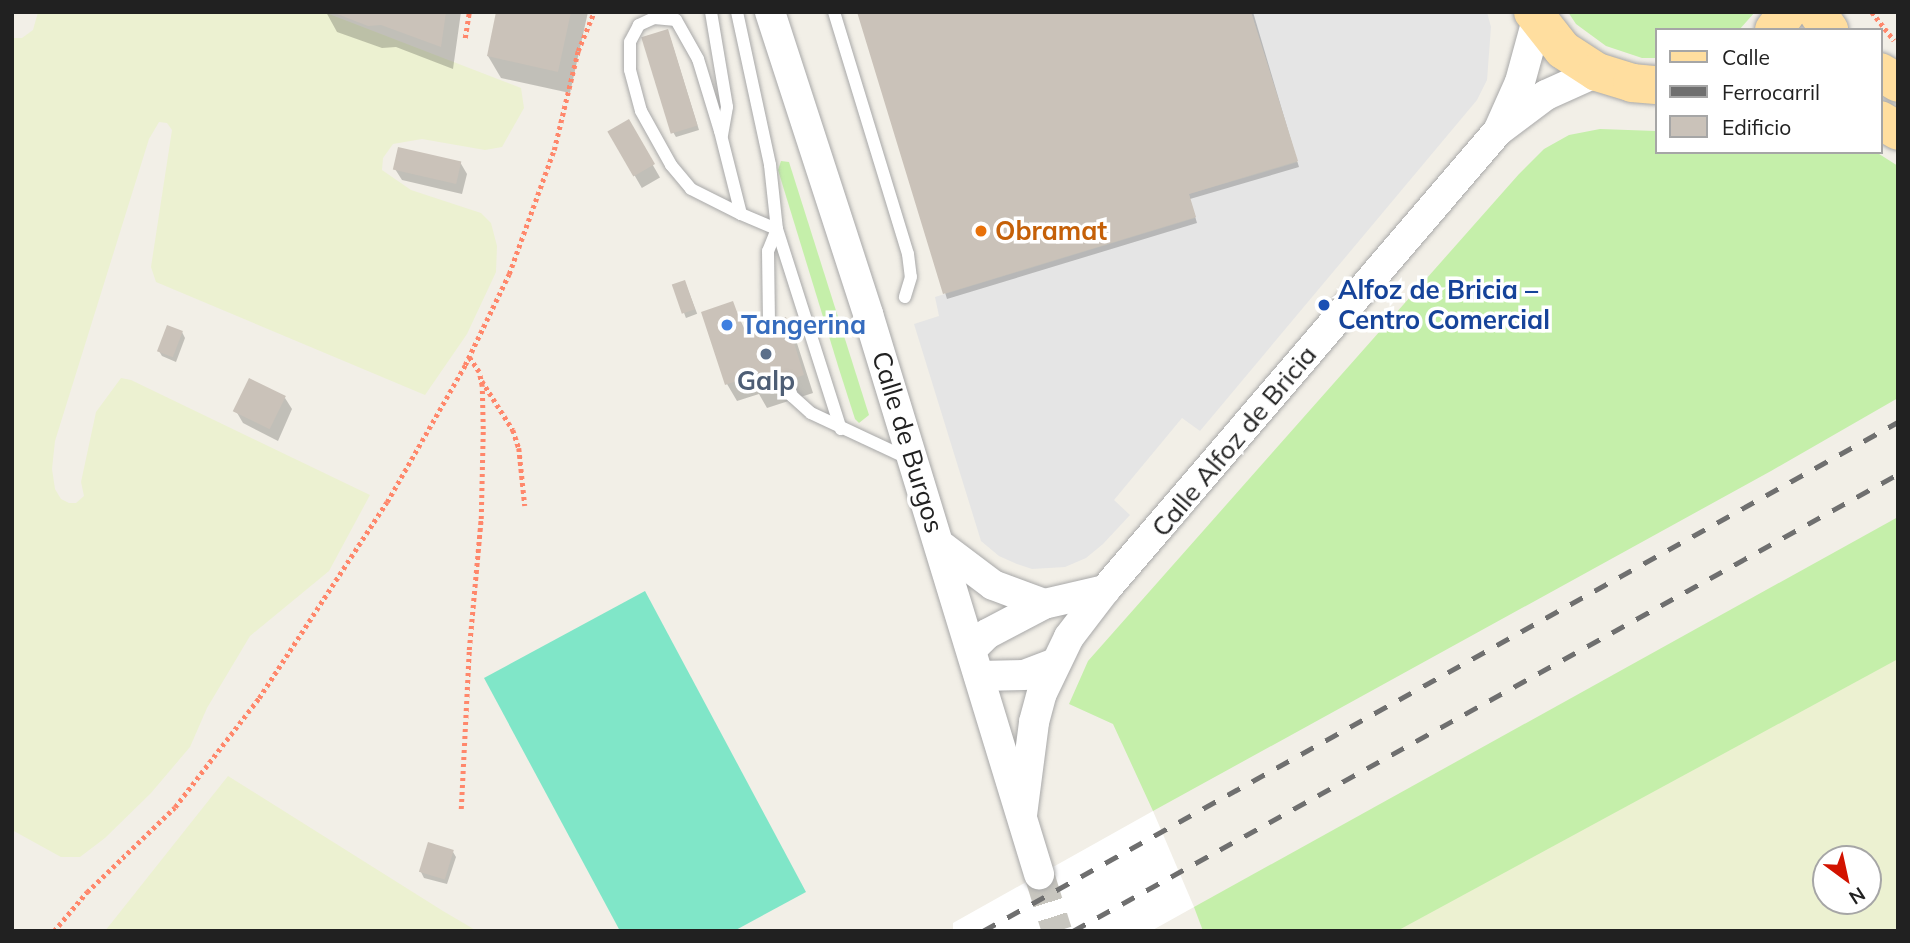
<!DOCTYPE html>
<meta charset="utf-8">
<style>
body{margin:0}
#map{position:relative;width:1910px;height:943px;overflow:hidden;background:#f2efe7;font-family:Mulish,sans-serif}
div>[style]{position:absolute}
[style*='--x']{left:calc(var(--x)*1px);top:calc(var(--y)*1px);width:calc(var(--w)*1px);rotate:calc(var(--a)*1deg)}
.farmland>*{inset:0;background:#ecf1d1}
.grass>*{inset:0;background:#c5efaa}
.pitch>*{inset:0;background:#80e6c8}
.parking>*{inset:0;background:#e5e5e5}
.pier>*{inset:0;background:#fff}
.shadow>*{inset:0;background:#0003;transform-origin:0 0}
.building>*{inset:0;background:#cac2b9;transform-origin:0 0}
.tertiary-tunnel>*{height:30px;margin-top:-15px;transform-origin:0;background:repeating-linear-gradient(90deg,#c8c6bf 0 30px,transparent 0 45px)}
.path>*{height:4.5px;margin-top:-2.25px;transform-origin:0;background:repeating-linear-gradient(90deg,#ff876b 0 3.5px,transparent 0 7px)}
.roads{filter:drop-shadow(0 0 2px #a8a8a8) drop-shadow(0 0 2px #a8a8a8)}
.service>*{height:12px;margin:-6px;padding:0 6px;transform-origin:6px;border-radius:6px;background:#fff}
.tertiary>*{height:30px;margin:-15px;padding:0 15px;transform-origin:15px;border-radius:15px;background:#fff}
.primary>*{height:38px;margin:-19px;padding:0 19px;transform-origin:19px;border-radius:19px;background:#ffde9f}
.rail>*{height:5px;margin-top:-2.5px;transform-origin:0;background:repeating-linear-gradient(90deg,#6f6f6f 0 14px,transparent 0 28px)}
.dots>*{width:19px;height:19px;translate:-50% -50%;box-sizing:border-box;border:4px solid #fff;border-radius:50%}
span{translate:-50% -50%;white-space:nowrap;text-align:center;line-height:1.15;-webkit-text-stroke:7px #fff;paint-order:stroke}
.food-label{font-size:26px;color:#c56008;font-weight:700}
.left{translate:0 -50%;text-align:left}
.transit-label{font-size:26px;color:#164399;font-weight:700}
.shop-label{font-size:26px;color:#366cbe;font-weight:700}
.service-label{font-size:26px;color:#4e5e75;font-weight:700}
.street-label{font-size:26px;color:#212121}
.frame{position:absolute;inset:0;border:14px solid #212121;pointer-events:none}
.legend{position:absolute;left:1655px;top:28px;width:228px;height:126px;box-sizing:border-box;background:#fff;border:2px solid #a6a6a6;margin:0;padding:9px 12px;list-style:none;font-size:21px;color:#212121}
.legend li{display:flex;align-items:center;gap:14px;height:35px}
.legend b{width:35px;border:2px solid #a6a6a6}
.north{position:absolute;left:1812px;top:845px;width:70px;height:70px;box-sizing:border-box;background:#fff;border:2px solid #a6a6a6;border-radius:50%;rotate:147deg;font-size:19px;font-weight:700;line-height:28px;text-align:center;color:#212121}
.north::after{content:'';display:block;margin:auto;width:24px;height:32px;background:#d21300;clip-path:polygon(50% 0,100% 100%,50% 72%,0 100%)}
</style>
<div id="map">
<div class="farmland">
<i style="clip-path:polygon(38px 12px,324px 12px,521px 88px,524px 108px,502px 147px,485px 150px,422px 139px,393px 144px,383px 158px,382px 170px,411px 190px,481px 213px,491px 223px,497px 246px,496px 272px,467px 334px,425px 395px,156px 282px,151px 267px,172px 130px,167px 123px,159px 122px,149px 139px,55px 441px,52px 469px,55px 489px,61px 499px,69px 503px,76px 503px,84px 496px,81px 482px,96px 412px,121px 378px,131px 380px,370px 495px,329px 571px,250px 636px,207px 708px,190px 747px,151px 793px,105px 838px,80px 857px,61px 857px,12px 830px,12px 38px,22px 38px,33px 30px)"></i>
<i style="clip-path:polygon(evenodd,1898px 653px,1898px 931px,1394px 931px,1898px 653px,1826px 859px,1868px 859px,1868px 901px,1826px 901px,1826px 859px)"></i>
<i style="clip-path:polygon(228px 776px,443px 911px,477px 931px,105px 931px)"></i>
</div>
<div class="grass">
<i style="clip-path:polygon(1568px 12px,1755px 12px,1739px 30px,1656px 30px,1656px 58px,1642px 58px,1606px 46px,1576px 24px)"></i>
<i style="clip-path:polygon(1600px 129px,1656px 131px,1656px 152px,1876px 152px,1898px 166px,1898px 398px,1771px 471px,1153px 811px,1113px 724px,1069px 704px,1088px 661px,1519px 174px,1544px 149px,1569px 135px)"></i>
<i style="clip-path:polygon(781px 161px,789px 162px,869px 415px,859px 423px,855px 419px,839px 369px,778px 170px)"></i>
<i style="clip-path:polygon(1898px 517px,1898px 659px,1397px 931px,1203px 931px,1194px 907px)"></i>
</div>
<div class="pitch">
<i style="clip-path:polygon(645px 591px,806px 892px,734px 931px,620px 931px,484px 678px)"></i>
</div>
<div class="parking">
<i style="clip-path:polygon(1251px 12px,1487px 12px,1491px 27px,1487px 80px,1477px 100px,1200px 431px,1182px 418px,1114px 500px,1130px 515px,1103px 544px,1086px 558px,1065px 567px,1032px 569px,1017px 564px,999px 556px,981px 541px,914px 324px,939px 316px,935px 297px,1195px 218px,1189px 194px,1298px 162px)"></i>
</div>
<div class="pier">
<i style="clip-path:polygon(1153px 811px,1194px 907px,1151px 931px,953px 931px,953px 923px)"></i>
</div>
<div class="shadow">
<i style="clip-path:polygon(326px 12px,461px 12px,453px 69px,396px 47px,382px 48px,337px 32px)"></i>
<i style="clip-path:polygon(497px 12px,588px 12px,570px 93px,501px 78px,488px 56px)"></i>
<i style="clip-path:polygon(859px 12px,1253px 12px,1299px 167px,1190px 199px,1197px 223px,947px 299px)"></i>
<i style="clip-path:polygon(670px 37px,699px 130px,676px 137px,673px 132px)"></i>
<i style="left:628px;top:122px;width:64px;height:21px;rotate:60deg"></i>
<i style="clip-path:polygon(460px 162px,467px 174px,462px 194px,402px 180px,395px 169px)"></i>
<i style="left:685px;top:282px;width:34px;height:12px;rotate:69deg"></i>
<i style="clip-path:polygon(732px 303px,746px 332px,785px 320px,795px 337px,813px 393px,767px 408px,759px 394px,737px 401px,727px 384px)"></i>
<i style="clip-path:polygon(182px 332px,185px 338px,176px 362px,162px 356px,159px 351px)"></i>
<i style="clip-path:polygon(285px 398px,292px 409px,278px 441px,243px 423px,236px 411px)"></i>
<i style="clip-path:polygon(453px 852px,456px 857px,447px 884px,424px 878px,421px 872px)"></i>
</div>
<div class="building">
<i style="clip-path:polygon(332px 12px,446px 12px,441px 47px,381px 25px,368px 26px)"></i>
<i style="clip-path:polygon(496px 12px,571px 12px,558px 72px,487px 56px)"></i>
<i style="clip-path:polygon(857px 12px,1251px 12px,1298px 161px,1189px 194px,1196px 217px,943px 294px)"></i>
<i style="left:668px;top:29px;width:101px;height:28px;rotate:73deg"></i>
<i style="left:629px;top:119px;width:52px;height:25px;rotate:60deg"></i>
<i style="left:398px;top:147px;width:65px;height:23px;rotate:13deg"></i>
<i style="left:685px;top:280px;width:31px;height:14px;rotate:71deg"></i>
<i style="clip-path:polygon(733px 301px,744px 331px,786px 317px,804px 375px,755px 391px,751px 376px,725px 385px,701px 312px)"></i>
<i style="left:167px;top:325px;width:17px;height:28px;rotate:21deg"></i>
<i style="left:249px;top:378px;width:41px;height:37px;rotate:26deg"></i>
<i style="left:428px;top:842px;width:27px;height:31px;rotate:17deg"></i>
</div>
<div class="tertiary-tunnel">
<i style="--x:1039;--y:874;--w:60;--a:72.5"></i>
</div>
<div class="path">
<i style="--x:1872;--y:12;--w:36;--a:52"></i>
<i style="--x:465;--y:38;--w:26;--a:-81"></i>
<i style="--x:482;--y:381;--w:58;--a:57.7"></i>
<i style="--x:513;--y:430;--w:19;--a:72"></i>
<i style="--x:519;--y:448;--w:58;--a:84.1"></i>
<i style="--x:461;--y:809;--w:159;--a:-87.1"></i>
<i style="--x:469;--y:650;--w:132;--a:-84.8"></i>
<i style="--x:481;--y:519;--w:90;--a:-88.7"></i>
<i style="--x:483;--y:429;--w:43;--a:-91.3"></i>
<i style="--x:482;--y:386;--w:14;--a:-102"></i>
<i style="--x:479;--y:372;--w:18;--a:-124"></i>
<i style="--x:54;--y:931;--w:51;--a:-49.8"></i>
<i style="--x:87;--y:892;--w:122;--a:-44"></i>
<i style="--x:175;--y:807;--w:138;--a:-52.4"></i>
<i style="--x:259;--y:698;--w:234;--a:-56.9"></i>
<i style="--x:387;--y:502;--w:158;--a:-60.3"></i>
<i style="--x:465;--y:365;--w:101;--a:-64.2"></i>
<i style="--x:509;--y:274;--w:132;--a:-70.1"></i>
<i style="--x:554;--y:150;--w:102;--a:-76.4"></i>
<i style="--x:578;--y:51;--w:42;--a:-67.7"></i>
</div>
<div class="roads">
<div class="service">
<i style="--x:711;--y:12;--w:96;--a:80.4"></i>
<i style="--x:727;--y:107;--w:29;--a:100"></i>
<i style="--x:737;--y:12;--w:157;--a:77.8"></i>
<i style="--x:770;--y:165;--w:64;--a:83.8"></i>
<i style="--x:777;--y:229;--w:24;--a:112"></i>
<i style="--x:768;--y:251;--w:72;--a:89.2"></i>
<i style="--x:834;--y:12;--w:253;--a:73"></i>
<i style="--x:908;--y:254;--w:23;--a:83"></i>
<i style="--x:911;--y:277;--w:21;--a:107"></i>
<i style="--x:741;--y:214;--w:86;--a:-104.2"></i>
<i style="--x:720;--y:131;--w:75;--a:-107"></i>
<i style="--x:698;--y:59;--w:45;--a:-119.4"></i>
<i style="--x:676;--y:20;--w:22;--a:-175"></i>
<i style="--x:654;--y:18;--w:17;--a:155"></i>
<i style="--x:639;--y:25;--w:19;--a:118"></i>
<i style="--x:630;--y:42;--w:28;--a:90"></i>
<i style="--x:630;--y:70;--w:42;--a:75"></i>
<i style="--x:641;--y:111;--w:62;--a:60.9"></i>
<i style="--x:671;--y:165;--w:31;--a:50"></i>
<i style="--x:691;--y:189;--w:56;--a:26.6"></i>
<i style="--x:741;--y:214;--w:39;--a:23"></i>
<i style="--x:777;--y:229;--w:210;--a:72.3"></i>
<i style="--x:787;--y:381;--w:16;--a:72"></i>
<i style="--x:792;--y:396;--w:25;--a:42"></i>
<i style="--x:811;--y:413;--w:108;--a:25.1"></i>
</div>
<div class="tertiary">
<i style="--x:770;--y:12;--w:318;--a:72"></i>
<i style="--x:868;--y:314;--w:586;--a:73.02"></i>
<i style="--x:1499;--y:129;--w:51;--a:-65.9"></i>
<i style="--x:1520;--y:82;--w:64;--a:-74.7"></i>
<i style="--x:940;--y:545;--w:66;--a:37"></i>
<i style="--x:993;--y:585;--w:54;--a:20.4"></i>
<i style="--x:972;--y:649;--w:21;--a:-45"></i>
<i style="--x:987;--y:634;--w:64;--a:-27.8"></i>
<i style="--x:1044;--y:604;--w:63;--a:-12.9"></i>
<i style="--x:979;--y:676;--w:45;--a:-1.3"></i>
<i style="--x:1024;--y:675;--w:33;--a:-21"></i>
<i style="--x:1022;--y:815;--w:94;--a:-82.6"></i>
<i style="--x:1034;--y:722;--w:30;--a:-75"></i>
<i style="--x:1042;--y:693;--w:62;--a:-64.3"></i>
<i style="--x:1069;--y:637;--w:59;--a:-52.5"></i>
<i style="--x:1105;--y:590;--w:604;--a:-49.43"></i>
<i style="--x:1498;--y:131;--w:60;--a:-36.9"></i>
<i style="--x:1546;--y:95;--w:56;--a:-24.3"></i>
</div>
<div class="primary">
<i style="--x:1533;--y:12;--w:48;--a:51.7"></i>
<i style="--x:1563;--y:50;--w:40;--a:32.9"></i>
<i style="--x:1597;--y:72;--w:37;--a:17"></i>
<i style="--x:1632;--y:83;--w:24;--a:5"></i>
<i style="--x:1817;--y:12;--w:22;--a:56"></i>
<i style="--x:1774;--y:30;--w:22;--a:-54"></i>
<i style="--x:1880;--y:72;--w:21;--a:31"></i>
<i style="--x:1880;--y:120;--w:21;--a:31"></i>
</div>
</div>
<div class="rail">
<i style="--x:983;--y:931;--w:1047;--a:-29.09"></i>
<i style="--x:1073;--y:931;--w:943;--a:-28.98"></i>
</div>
<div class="dots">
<i style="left:981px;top:231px;background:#e8710a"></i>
<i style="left:1324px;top:305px;background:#1a4fb4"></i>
<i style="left:727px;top:325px;background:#3f7fe0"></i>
<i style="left:766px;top:354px;background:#5c6f8a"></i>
</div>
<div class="food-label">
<span class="left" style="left:995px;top:231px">Obramat</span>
</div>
<div class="transit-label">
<span class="left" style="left:1338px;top:305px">Alfoz de Bricia –<br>Centro Comercial</span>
</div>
<div class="shop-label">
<span class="left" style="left:741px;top:325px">Tangerina</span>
</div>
<div class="service-label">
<span style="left:766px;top:381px">Galp</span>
</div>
<div class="street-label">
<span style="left:1234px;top:441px;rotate:-50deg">Calle Alfoz de Bricia</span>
<span style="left:908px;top:442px;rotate:73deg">Calle de Burgos</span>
</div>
<div class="frame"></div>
<ul class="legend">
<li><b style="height:9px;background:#ffde9f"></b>Calle</li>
<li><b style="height:9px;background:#6f6f6f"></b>Ferrocarril</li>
<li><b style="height:19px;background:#cac2b9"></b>Edificio</li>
</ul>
<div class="north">N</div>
</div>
